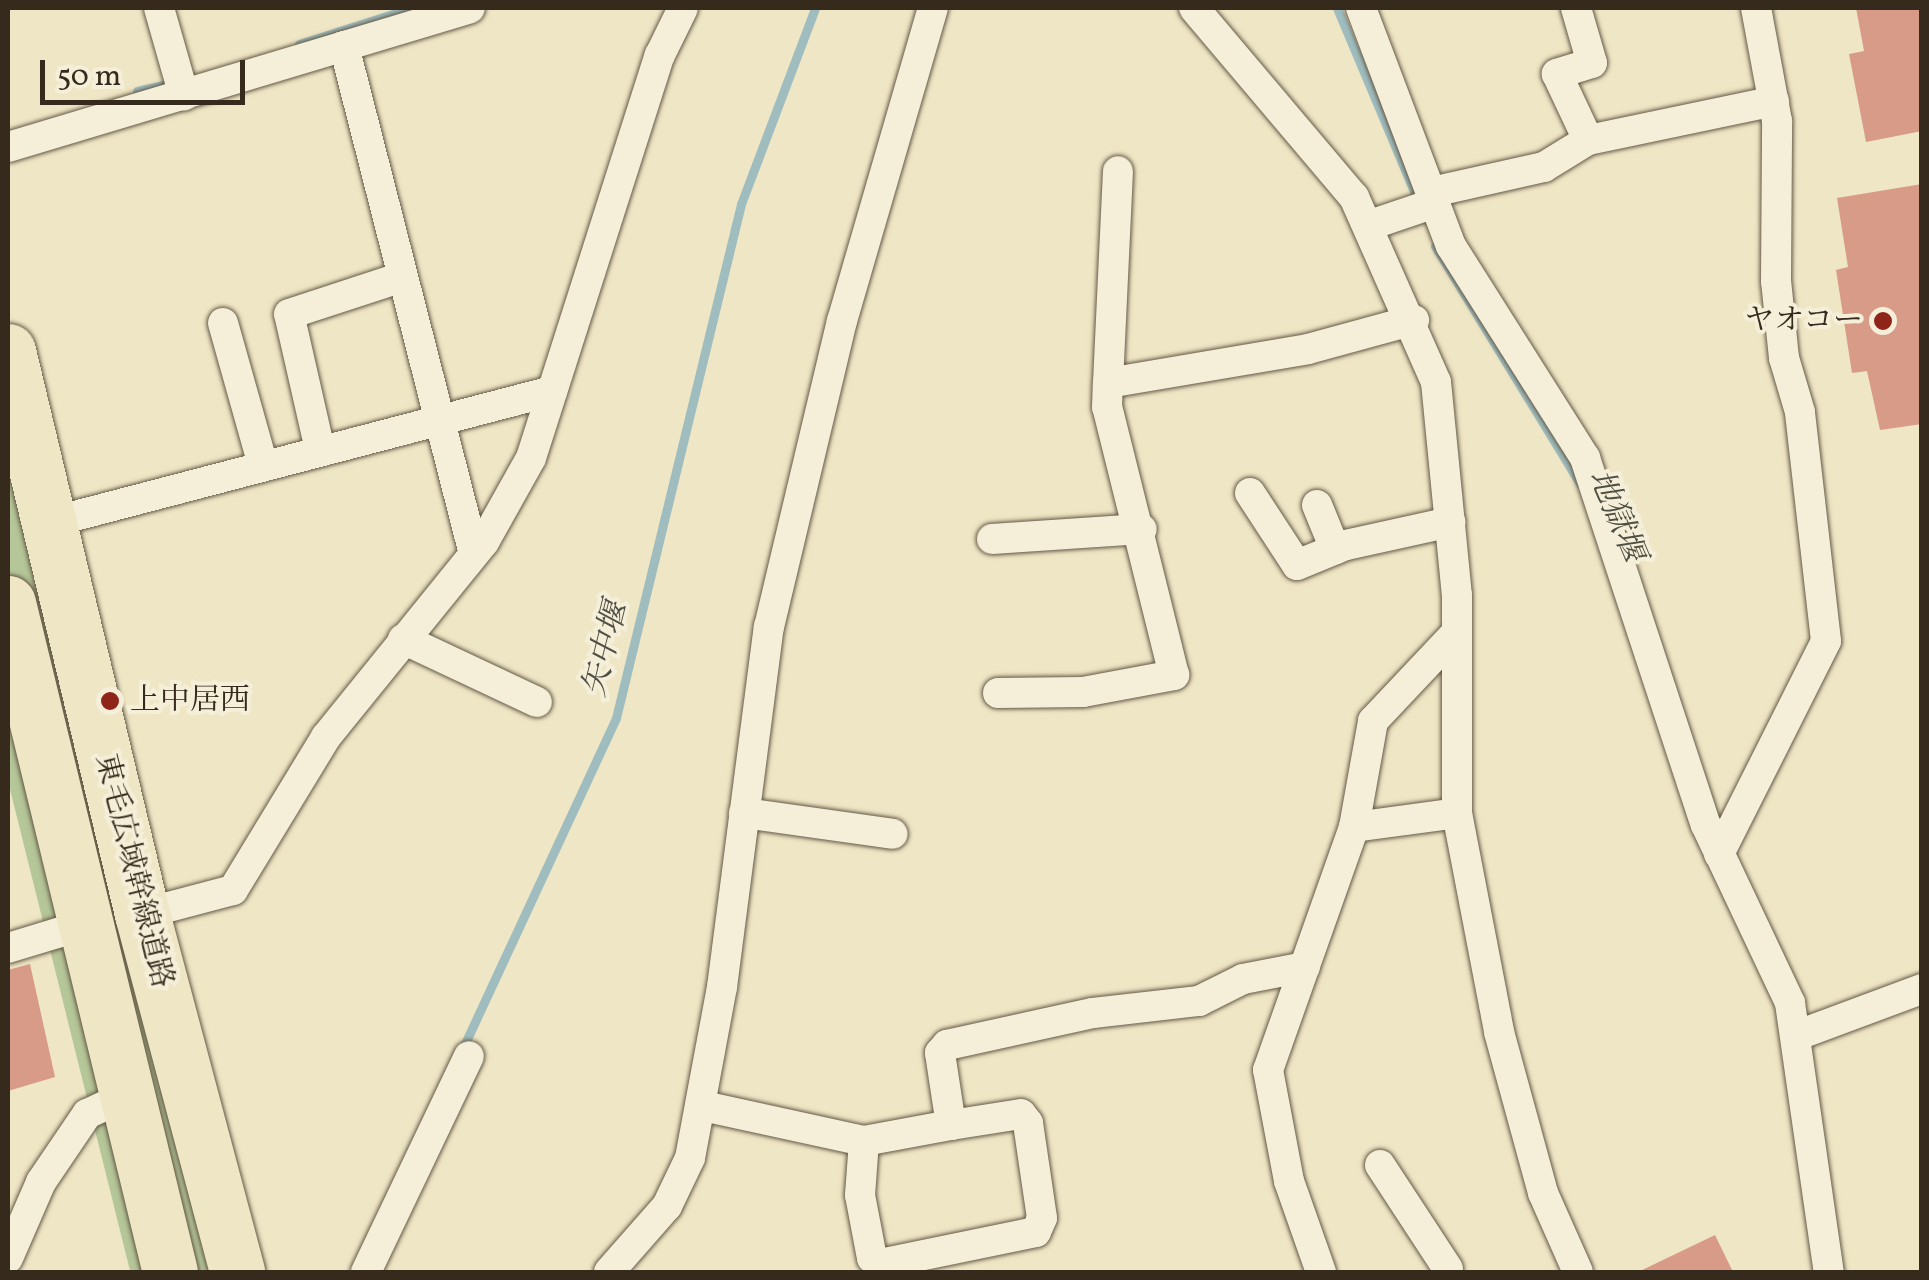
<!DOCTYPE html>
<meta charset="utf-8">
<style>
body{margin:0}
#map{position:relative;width:1929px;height:1280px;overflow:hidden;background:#efe6c5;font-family:Vollkorn,"Noto Serif JP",serif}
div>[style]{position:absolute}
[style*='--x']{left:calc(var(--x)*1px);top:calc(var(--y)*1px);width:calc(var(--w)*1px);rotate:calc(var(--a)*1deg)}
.green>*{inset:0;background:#b5c698;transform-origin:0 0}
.stream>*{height:9px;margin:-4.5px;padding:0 4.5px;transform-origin:4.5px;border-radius:4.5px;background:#9fbdbf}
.building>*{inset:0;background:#d79b88}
.roads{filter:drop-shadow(0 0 2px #645946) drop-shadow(0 0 2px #645946)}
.street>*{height:30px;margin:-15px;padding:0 15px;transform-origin:15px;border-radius:15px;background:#f5efd9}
.highway>*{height:55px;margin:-27.5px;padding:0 27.5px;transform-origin:27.5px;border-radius:27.5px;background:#efe6c5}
.dots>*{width:28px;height:28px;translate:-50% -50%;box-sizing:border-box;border:5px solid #f5efd9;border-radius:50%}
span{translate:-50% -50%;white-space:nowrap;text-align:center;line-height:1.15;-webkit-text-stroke:8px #f5efd9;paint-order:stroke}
.poi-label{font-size:30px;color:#352a1b}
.right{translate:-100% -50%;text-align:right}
.left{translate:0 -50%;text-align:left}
.street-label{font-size:30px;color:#352a1b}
.water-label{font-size:32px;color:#504f44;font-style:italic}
.frame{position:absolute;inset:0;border:10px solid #352a1b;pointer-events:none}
.scale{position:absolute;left:40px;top:60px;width:205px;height:45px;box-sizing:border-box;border:5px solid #352a1b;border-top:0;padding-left:12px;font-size:30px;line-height:35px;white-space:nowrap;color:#352a1b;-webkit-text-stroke:8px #f5efd9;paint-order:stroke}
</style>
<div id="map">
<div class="green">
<i style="left:8px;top:434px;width:862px;height:84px;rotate:76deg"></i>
</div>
<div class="stream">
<i style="--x:1337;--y:8;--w:212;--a:67.2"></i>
<i style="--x:299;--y:44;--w:118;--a:-17.8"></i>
<i style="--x:137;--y:91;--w:27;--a:-13"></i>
<i style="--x:1435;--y:246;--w:279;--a:58.6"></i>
<i style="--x:461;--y:1052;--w:368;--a:-65.1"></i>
<i style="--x:616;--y:718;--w:529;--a:-76.33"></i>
<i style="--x:741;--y:204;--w:210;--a:-69.3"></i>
</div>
<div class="building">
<i style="clip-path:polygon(1856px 8px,1922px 8px,1922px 131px,1866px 142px,1849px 54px,1864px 51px)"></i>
<i style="clip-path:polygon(1922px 184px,1922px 424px,1880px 430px,1867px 371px,1852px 373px,1836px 270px,1848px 267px,1837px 198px)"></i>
<i style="clip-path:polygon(30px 964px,55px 1077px,8px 1091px,8px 970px)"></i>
<i style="clip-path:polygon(1715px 1235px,1733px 1272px,1638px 1272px)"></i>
</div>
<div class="roads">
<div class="street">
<i style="--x:159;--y:8;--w:91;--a:74.1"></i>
<i style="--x:1194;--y:8;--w:248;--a:49.8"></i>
<i style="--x:1354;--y:197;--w:202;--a:66.1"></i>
<i style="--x:1436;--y:382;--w:214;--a:84.4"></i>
<i style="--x:1457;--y:595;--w:218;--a:90"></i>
<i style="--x:1457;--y:813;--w:223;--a:79.1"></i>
<i style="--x:1499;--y:1032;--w:167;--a:74.7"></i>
<i style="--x:1543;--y:1193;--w:86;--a:66.1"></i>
<i style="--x:1361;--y:8;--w:254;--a:69.3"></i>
<i style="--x:1451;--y:246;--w:251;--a:57.7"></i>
<i style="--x:1585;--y:458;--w:386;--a:71.8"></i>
<i style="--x:1706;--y:825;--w:197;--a:64.7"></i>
<i style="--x:1790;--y:1003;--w:272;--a:81.8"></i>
<i style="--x:1576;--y:8;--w:57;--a:73.8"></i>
<i style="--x:1592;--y:63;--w:37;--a:163"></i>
<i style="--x:1557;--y:74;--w:73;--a:64.8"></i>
<i style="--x:344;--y:46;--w:524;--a:75.65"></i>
<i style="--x:8;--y:147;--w:482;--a:-16.7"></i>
<i style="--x:1432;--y:192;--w:115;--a:-12.6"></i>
<i style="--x:1544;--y:167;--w:52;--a:-31.5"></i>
<i style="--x:1588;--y:140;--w:190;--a:-11.8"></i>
<i style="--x:1370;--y:225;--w:69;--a:-18.7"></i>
<i style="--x:223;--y:323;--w:148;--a:74.3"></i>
<i style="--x:1108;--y:383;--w:212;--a:-87.3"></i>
<i style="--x:320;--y:450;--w:139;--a:-102.8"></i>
<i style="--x:289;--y:314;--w:119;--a:-18.1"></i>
<i style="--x:1250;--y:493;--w:86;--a:56.9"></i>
<i style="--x:1297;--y:565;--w:53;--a:-22.2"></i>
<i style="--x:1346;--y:545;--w:107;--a:-12.4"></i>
<i style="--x:1317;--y:505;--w:48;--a:67.8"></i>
<i style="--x:48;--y:523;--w:521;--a:-14.68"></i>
<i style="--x:992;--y:539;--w:150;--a:-3.8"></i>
<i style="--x:403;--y:639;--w:148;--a:25.2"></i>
<i style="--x:998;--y:693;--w:85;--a:-0.7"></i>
<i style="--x:1083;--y:692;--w:93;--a:-10.6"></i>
<i style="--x:1174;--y:675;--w:276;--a:-104"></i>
<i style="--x:1107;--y:407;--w:24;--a:-88"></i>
<i style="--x:1108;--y:383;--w:203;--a:-9.6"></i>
<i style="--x:1308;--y:349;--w:110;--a:-15.3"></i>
<i style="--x:744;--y:813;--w:150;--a:8"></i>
<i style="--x:1354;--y:827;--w:104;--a:-7.7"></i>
<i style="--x:1719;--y:854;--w:238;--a:-63.3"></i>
<i style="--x:1826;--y:641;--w:230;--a:-96.5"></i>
<i style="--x:1800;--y:412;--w:56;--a:-106.5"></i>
<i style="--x:1784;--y:358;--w:77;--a:-95.9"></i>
<i style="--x:1776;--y:281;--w:160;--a:-89.6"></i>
<i style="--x:1777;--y:121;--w:115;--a:-100.5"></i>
<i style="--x:142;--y:914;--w:94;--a:-14.8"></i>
<i style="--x:233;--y:890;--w:179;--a:-58.7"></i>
<i style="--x:326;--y:737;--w:251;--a:-51"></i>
<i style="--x:484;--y:542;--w:96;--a:-60.8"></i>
<i style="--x:531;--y:458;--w:423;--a:-72.3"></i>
<i style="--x:660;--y:55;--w:52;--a:-63.9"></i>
<i style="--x:8;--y:948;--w:83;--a:-16.9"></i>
<i style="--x:1798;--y:1035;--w:132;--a:-20.4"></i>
<i style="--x:703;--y:1106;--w:165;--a:12.3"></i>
<i style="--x:864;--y:1141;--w:88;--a:-10.4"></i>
<i style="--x:951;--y:1125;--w:73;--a:-98.7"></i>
<i style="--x:940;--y:1053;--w:11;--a:-49"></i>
<i style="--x:947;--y:1045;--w:149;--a:-12.4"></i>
<i style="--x:1093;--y:1013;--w:107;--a:-6.5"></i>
<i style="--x:1199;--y:1001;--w:49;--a:-26.6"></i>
<i style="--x:1243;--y:979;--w:63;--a:-11"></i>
<i style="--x:864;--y:1141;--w:54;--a:94.2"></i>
<i style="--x:860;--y:1195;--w:64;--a:79.2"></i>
<i style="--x:872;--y:1258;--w:10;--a:37"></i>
<i style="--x:880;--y:1264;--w:159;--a:-11.6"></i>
<i style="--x:1036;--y:1232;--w:15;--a:-67"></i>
<i style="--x:1042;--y:1218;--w:96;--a:-98.4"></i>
<i style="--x:1028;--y:1123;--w:11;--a:-128"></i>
<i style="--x:1021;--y:1114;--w:71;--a:171.1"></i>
<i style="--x:1380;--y:1165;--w:124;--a:56.8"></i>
<i style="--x:8;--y:1258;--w:83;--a:-66.5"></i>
<i style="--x:41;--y:1182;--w:82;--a:-55.9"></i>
<i style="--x:87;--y:1114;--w:43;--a:-24.8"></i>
<i style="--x:366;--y:1272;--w:239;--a:-64.5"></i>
<i style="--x:609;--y:1272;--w:88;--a:-48.7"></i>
<i style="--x:667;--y:1206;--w:53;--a:-64.4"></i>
<i style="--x:690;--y:1158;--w:174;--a:-79.4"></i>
<i style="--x:722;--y:987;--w:363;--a:-82.6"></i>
<i style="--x:769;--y:627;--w:315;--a:-76.6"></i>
<i style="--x:842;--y:321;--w:326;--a:-73.8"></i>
<i style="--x:1321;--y:1272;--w:96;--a:-109.4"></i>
<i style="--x:1289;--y:1181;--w:113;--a:-100.7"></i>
<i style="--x:1268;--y:1070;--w:258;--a:-70.5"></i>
<i style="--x:1354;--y:827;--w:108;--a:-79.8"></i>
<i style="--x:1373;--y:721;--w:121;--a:-46.7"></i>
</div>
<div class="highway">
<i style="--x:8;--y:351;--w:579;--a:76.61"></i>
<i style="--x:142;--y:914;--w:370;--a:75.1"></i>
<i style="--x:8;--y:603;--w:688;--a:76.39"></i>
</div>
</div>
<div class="dots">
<i style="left:1883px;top:321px;background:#8f2418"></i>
<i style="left:110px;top:701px;background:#8f2418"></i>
</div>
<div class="poi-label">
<span class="right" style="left:1863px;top:321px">ヤオコー</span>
<span class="left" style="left:130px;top:701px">上中居西</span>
</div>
<div class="street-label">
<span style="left:133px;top:871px;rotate:76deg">東毛広域幹線道路</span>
</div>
<div class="water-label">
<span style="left:1615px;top:516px;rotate:67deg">地獄堰</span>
<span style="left:607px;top:650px;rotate:-76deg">矢中堰</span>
</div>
<div class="frame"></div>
<div class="scale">50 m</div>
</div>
